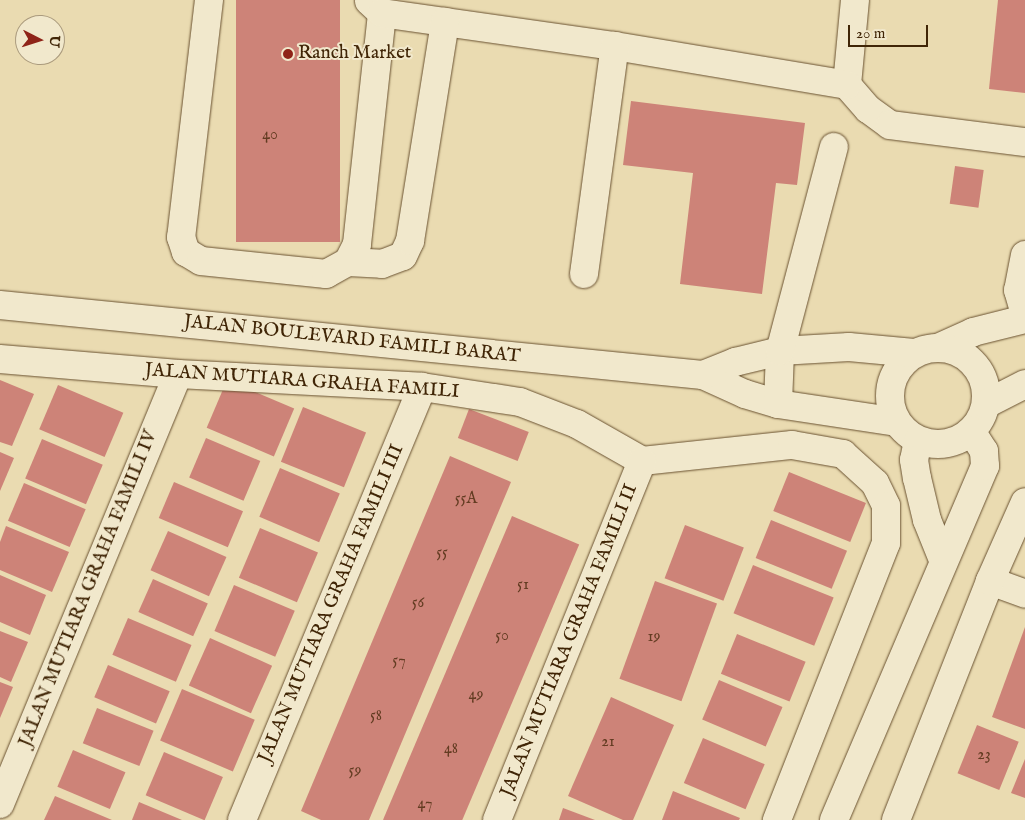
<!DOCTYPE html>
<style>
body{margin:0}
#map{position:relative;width:1025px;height:820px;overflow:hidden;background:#eadbb1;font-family:"IM FELL English",serif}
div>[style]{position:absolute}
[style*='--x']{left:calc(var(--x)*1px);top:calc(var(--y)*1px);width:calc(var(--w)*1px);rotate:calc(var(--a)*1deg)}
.building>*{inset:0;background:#cd8378;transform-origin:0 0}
.roads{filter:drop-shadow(0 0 1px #6a5231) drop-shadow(0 0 1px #6a5231)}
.minor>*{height:28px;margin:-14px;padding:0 14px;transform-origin:14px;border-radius:14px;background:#f1e8cc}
.minor>.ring{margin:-14px;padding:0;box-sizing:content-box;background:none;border:28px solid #f1e8cc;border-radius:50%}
.dots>*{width:14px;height:14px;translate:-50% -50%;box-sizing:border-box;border:2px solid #f1e8cc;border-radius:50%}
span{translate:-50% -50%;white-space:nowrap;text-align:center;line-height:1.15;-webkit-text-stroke:4px #f1e8cc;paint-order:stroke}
.number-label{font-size:16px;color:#633c22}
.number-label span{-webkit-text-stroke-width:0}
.poi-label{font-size:19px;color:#402506}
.left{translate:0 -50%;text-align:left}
.street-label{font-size:19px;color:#402506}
.north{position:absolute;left:15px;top:15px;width:50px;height:50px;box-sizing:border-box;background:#f1e8cc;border:1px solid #aa9a7d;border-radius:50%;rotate:95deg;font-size:14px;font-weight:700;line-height:20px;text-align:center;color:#402506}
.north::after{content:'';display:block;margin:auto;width:18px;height:22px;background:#8f2418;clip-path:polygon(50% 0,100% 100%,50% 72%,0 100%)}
.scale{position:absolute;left:848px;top:25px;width:80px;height:22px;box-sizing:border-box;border:2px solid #402506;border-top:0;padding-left:6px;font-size:15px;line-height:18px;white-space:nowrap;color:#402506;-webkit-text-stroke:4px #f1e8cc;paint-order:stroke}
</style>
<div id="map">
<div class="building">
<i style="left:236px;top:0;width:104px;height:242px"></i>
<i style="clip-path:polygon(998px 0,1025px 0,1025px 93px,989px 89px)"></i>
<i style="clip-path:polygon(631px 101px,805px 123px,797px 185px,776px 183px,762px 294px,680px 284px,693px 173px,623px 165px)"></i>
<i style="left:955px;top:166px;width:29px;height:38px;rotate:8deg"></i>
<i style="clip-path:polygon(0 380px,34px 394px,12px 446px,0 442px)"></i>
<i style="left:227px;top:380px;width:73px;height:52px;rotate:23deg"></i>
<i style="left:58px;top:385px;width:71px;height:48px;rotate:23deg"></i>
<i style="left:303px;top:407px;width:68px;height:59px;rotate:22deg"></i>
<i style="left:469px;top:409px;width:64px;height:31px;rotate:21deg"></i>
<i style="left:206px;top:438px;width:59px;height:43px;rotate:23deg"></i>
<i style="left:42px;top:439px;width:66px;height:43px;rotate:23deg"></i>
<i style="clip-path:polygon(0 452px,14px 458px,0 491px)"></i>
<i style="clip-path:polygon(450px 456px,511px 482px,369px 820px,321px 820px,301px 811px)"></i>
<i style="left:280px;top:468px;width:65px;height:53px;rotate:23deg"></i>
<i style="left:789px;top:472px;width:83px;height:42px;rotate:22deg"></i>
<i style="left:174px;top:482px;width:75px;height:39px;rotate:23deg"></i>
<i style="left:24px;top:483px;width:67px;height:41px;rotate:23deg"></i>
<i style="left:512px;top:516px;width:73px;height:330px;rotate:23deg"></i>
<i style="left:771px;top:520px;width:82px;height:41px;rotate:22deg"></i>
<i style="left:685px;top:525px;width:63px;height:57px;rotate:21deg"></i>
<i style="clip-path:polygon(6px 526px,69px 552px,52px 592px,0 570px,0 542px)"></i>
<i style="left:260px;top:528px;width:63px;height:54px;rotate:23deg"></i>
<i style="left:168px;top:531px;width:64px;height:43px;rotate:24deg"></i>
<i style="left:753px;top:565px;width:87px;height:52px;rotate:22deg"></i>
<i style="clip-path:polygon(0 575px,46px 595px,30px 635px,0 622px)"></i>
<i style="left:153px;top:579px;width:60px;height:36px;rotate:24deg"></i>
<i style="left:655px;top:581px;width:66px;height:104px;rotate:20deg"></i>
<i style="left:234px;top:585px;width:66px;height:50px;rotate:23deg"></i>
<i style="left:128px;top:618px;width:69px;height:40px;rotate:23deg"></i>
<i style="clip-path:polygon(1025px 627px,1025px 729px,992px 717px)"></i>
<i style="clip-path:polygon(0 631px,28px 642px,11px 682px,0 677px)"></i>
<i style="left:737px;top:634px;width:74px;height:43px;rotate:22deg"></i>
<i style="left:210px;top:638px;width:68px;height:52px;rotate:24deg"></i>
<i style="left:108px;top:665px;width:67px;height:35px;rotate:23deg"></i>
<i style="left:719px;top:680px;width:69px;height:43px;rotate:23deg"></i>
<i style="clip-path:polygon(0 682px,13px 687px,0 718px)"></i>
<i style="left:182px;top:689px;width:79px;height:56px;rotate:23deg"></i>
<i style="clip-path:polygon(611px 697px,674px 725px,633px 820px,623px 820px,568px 796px)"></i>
<i style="left:97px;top:708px;width:61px;height:38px;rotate:22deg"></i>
<i style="left:977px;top:725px;width:45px;height:52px;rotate:22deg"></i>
<i style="left:703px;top:738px;width:67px;height:49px;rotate:23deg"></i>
<i style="left:73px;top:750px;width:57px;height:40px;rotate:23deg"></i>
<i style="left:164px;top:752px;width:64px;height:47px;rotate:23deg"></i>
<i style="clip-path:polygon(1025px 759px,1025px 798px,1011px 793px)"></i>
<i style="clip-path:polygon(673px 791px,740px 818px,739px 820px,662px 820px)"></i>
<i style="clip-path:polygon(55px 796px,112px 820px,44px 820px)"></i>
<i style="clip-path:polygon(139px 802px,182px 820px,132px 820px)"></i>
<i style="clip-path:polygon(563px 808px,595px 820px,559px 820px)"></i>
</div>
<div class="roads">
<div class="minor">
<i style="--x:209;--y:0;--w:239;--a:96.7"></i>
<i style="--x:181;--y:237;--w:16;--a:72"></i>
<i style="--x:186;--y:252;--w:17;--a:31"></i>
<i style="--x:201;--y:261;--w:126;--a:5.9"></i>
<i style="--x:326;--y:274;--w:25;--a:-29"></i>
<i style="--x:348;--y:262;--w:20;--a:-63"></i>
<i style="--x:357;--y:244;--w:232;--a:-83.8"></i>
<i style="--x:855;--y:0;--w:85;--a:95.4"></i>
<i style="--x:847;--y:85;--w:32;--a:49"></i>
<i style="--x:868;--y:109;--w:27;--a:36"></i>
<i style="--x:890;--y:125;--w:136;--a:7.2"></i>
<i style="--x:369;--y:1;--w:18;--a:43"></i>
<i style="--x:382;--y:13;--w:235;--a:8.1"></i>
<i style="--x:615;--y:46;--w:235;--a:9.5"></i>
<i style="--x:1025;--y:255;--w:36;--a:101"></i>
<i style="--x:1018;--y:290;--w:26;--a:74"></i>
<i style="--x:348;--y:262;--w:34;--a:3"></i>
<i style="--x:382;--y:264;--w:22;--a:-21"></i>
<i style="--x:403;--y:256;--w:17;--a:-65"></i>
<i style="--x:410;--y:241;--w:222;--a:-80.9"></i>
<i style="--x:584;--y:274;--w:230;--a:-82.3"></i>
<i style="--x:0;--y:305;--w:706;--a:5.69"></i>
<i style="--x:703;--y:375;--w:46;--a:24.3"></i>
<i style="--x:745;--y:394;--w:34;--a:17"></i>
<i style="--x:778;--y:404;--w:120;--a:8.6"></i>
<i style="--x:940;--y:347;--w:36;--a:-24"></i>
<i style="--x:973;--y:332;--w:54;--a:-14"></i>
<i class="ring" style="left:890px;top:348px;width:68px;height:68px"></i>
<i style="--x:0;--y:359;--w:179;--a:4.8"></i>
<i style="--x:178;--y:374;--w:244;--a:3"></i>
<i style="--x:422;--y:387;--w:99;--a:8.7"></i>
<i style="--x:520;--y:402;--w:61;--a:21.1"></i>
<i style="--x:577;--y:424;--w:75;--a:29.6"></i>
<i style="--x:642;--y:461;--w:151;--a:-6.1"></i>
<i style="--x:792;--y:445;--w:52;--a:10"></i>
<i style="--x:843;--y:454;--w:43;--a:42.2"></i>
<i style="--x:875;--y:483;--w:25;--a:64"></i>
<i style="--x:886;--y:506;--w:37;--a:90"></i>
<i style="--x:886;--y:543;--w:298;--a:111.5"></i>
<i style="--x:703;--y:375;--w:35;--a:-22"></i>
<i style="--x:735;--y:362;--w:46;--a:-13.7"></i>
<i style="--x:780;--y:351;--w:69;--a:-3.3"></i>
<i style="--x:849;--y:347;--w:65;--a:5.3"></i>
<i style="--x:778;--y:404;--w:53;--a:-87.8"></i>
<i style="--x:780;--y:351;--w:211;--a:-75.2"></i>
<i style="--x:986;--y:404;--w:44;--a:-27.1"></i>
<i style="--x:918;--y:441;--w:19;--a:102"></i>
<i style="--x:914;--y:460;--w:18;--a:81"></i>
<i style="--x:917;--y:478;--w:43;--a:76.6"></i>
<i style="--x:927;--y:520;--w:43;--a:68.2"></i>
<i style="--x:990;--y:581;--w:37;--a:20"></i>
<i style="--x:0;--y:804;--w:465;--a:-67.5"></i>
<i style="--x:242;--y:820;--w:469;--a:-67.4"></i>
<i style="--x:497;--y:820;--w:387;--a:-68"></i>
<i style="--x:834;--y:820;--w:385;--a:-66.9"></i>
<i style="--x:985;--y:466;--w:15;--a:-94"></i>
<i style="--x:984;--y:451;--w:24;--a:-123"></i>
<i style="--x:896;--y:820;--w:257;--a:-68.5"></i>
<i style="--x:990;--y:581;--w:86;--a:-66.1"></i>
</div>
</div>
<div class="dots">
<i style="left:288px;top:54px;background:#8f2418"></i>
</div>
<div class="number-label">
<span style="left:270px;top:135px">40</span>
<span style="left:466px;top:499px">55A</span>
<span style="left:442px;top:553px">55</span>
<span style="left:523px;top:585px">51</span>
<span style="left:418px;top:603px">56</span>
<span style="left:502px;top:636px">50</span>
<span style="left:654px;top:637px">19</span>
<span style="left:399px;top:661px">57</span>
<span style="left:476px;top:695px">49</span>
<span style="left:376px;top:716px">58</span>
<span style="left:608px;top:742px">21</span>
<span style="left:451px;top:749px">48</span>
<span style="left:984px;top:755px">23</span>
<span style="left:355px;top:771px">59</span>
<span style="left:425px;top:804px">47</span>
</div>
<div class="poi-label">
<span class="left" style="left:298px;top:54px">Ranch Market</span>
</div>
<div class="street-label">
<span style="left:352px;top:340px;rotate:6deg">JALAN BOULEVARD FAMILI BARAT</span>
<span style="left:302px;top:382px;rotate:4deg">JALAN MUTIARA GRAHA FAMILI</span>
<span style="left:89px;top:589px;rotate:-68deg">JALAN MUTIARA GRAHA FAMILI IV</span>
<span style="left:332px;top:604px;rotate:-67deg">JALAN MUTIARA GRAHA FAMILI III</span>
<span style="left:570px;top:641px;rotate:-68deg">JALAN MUTIARA GRAHA FAMILI II</span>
</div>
<div class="north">U</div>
<div class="scale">20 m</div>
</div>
